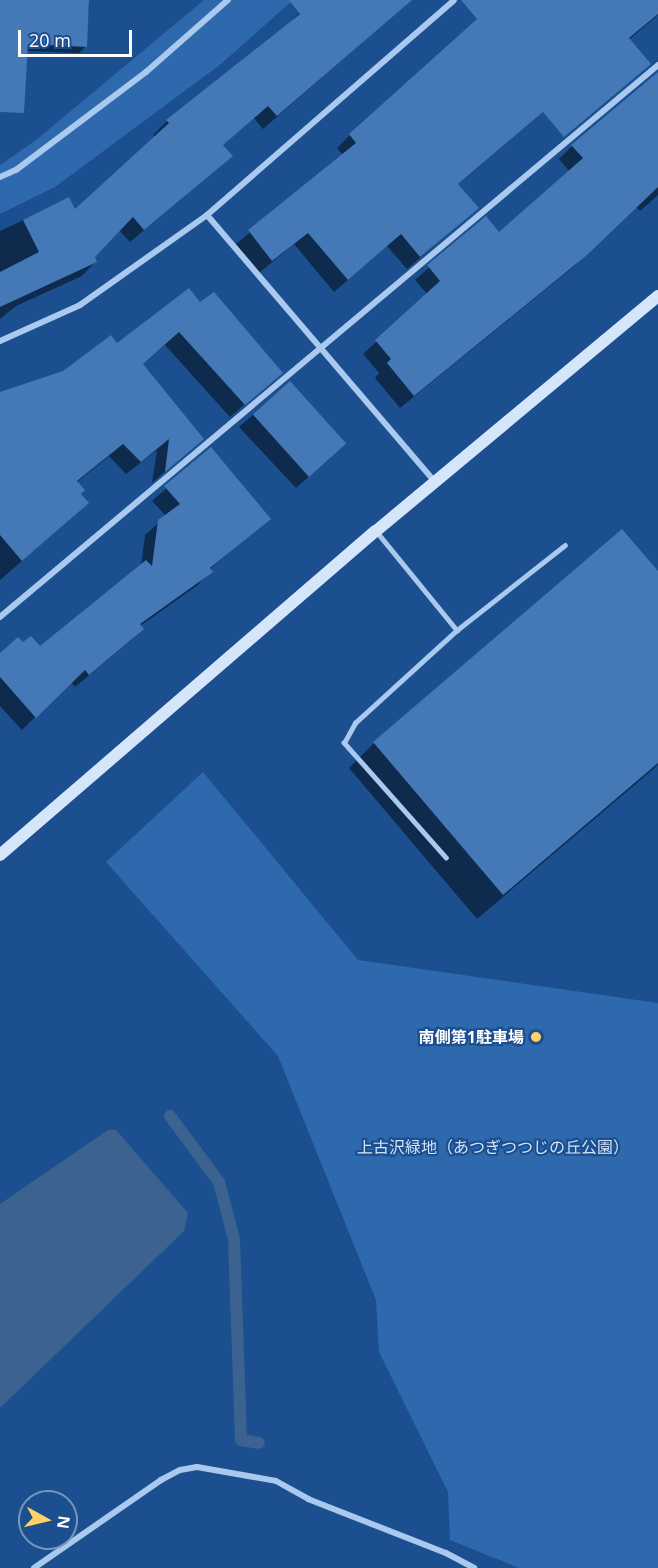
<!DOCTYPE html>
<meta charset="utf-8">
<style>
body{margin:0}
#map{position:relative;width:658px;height:1568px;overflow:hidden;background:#1b4f8f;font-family:"Open Sans","Noto Sans JP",sans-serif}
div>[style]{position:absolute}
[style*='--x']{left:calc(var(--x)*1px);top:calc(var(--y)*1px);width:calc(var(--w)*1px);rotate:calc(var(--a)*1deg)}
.green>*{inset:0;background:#2e69ad}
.water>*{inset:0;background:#3c6290}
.shadow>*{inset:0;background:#0007}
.stream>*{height:12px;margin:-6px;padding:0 6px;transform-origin:6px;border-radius:6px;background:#3c6290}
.building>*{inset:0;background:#4478b7;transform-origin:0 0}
.lane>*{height:4.5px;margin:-2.25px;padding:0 2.25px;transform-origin:2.25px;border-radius:2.25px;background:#a9c9ee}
.street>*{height:6px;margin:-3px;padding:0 3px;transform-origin:3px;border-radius:3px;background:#a9c9ee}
.secondary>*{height:12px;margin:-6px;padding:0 6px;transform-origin:6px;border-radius:6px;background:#d6e6fa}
.dots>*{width:16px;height:16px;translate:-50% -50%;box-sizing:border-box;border:3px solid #1b4f8f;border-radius:50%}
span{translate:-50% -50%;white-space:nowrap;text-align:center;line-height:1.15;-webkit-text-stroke:4.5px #1b4f8f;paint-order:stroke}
.poi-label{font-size:16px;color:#fff;font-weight:700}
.right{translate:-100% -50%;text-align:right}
.park-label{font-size:16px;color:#cfe3fa}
.north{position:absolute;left:18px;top:1490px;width:60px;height:60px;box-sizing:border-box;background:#1b4f8f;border:2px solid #7695bc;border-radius:50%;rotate:98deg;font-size:16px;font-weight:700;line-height:24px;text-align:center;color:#fff}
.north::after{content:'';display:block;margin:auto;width:21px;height:27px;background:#ffd166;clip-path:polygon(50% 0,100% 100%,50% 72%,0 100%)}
.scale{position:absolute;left:18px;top:30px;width:114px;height:27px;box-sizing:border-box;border:3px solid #fff;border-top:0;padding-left:8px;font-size:18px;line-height:21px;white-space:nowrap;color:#fff;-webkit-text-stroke:4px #1b4f8f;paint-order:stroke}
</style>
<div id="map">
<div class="green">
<i style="clip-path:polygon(204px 0,293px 0,221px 64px,55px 187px,0 214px,0 165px,36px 140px)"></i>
<i style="clip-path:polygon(203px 772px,358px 960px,658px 1003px,658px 1568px,519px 1568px,450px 1540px,448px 1492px,379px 1352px,376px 1300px,278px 1056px,106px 862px)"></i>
</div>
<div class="water">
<i style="clip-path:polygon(108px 1130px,116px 1130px,188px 1213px,184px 1231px,0 1408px,0 1204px)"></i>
</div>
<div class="shadow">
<i style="clip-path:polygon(0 0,89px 0,86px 46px,79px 53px,26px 51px,0 65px)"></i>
<i style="clip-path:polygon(312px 0,411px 0,263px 129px,254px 118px,222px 145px,217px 169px,130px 242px,119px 230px,93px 257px,95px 262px,82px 276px,16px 306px,0 319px,0 231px,68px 199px,74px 211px,156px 137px,153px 135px,167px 121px,286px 27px)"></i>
<i style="clip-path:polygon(501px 0,658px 0,658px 15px,457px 185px,477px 208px,407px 269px,387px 246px,334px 292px,294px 244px,259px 273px,236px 244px,343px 155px,337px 148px,350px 135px)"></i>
<i style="clip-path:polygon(658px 79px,658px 195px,640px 211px,636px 207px,572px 268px,400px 408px,375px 378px,379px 373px,363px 354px,428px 295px,415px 280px,486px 218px,498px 234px,570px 172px,559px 159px,572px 146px)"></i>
<i style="clip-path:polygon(200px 304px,281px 373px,230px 417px,165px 345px,141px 365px,202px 439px,152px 483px,157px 450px,126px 474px,109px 456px,76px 483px,79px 494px,74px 516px,0 580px,0 394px,64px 373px)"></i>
<i style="clip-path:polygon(290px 383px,331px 457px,296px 488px,239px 427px)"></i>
<i style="clip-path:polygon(211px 449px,268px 519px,209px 570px,198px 585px,140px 626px,142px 629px,129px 642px,75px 687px,71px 682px,22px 730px,0 706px,0 655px,23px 644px,40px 648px,141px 567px,145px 535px,166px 516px,152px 501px)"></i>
<i style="clip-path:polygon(658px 573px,658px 765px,477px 919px,349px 768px,374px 743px)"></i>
</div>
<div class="stream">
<i style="--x:170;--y:1116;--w:82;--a:53.4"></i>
<i style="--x:219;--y:1182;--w:59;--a:75.3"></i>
<i style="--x:234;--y:1239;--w:201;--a:88"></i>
<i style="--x:241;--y:1440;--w:18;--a:9"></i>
</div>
<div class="building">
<i style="clip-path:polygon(0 0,89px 0,87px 47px,28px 44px,24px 113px,0 112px)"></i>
<i style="clip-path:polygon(289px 0,412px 0,277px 116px,268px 106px,223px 145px,233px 156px,144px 230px,133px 217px,95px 257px,97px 262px,0 307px,0 272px,39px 252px,23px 220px,69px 197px,75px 209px,169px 123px,166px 120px,300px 14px)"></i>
<i style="clip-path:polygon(461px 0,658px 0,658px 14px,629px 38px,651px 64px,564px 137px,543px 112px,458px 184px,479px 208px,420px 257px,401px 234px,348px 280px,308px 233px,272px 261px,248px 230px,356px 143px,349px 134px,477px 19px)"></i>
<i style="clip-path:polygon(658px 72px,658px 187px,587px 255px,414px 396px,387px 363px,391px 359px,375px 340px,440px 281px,427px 265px,486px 216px,499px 232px,583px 158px,571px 145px)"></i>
<i style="clip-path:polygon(189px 288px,200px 302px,214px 292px,283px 373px,245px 405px,179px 332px,143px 364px,204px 439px,165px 472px,169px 439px,141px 462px,123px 444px,77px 481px,85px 490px,81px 494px,89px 503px,22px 561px,0 535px,0 392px,63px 371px,111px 335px,117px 343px)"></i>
<i style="left:290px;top:381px;width:84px;height:50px;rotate:48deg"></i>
<i style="clip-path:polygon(211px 447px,271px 519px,210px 568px,213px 572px,140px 624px,144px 629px,89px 675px,85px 670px,36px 718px,0 677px,0 653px,18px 637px,23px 642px,31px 636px,40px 646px,146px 560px,152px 566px,158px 520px,180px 504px,164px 486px)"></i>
<i style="clip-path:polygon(622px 529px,658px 571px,658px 763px,503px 895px,373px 742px)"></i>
</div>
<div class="lane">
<i style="--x:377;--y:532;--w:127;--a:50.8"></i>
<i style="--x:457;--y:630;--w:137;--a:-38.2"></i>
<i style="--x:446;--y:858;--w:154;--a:-131.6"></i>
<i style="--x:344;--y:743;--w:23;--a:-61"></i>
<i style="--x:355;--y:723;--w:138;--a:-42.4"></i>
</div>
<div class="street">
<i style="--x:0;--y:177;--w:17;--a:-24"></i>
<i style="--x:16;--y:170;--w:163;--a:-37"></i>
<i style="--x:146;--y:72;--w:109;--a:-41.3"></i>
<i style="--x:207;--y:215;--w:327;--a:-41"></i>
<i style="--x:0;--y:341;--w:88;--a:-24.2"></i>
<i style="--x:80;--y:305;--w:156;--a:-35.3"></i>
<i style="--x:207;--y:215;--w:351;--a:49.5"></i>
<i style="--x:0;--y:617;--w:859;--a:-39.99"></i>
<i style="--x:34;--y:1568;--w:155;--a:-34.7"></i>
<i style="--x:161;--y:1480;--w:21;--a:-28"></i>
<i style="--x:180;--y:1470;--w:17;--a:-10"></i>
<i style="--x:197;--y:1467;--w:80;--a:10"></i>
<i style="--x:276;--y:1481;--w:37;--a:29"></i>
<i style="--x:308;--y:1499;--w:148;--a:21.4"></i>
<i style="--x:446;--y:1553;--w:32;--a:28"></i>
</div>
<div class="secondary">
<i style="--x:0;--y:855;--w:496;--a:-40.8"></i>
<i style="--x:376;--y:531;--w:367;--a:-39.8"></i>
</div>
<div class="dots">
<i style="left:536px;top:1037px;background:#ffd166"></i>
</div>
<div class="poi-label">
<span class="right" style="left:524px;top:1037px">南側第1駐車場</span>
</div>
<div class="park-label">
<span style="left:493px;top:1147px">上古沢緑地（あつぎつつじの丘公園）</span>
</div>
<div class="north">N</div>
<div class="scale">20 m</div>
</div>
